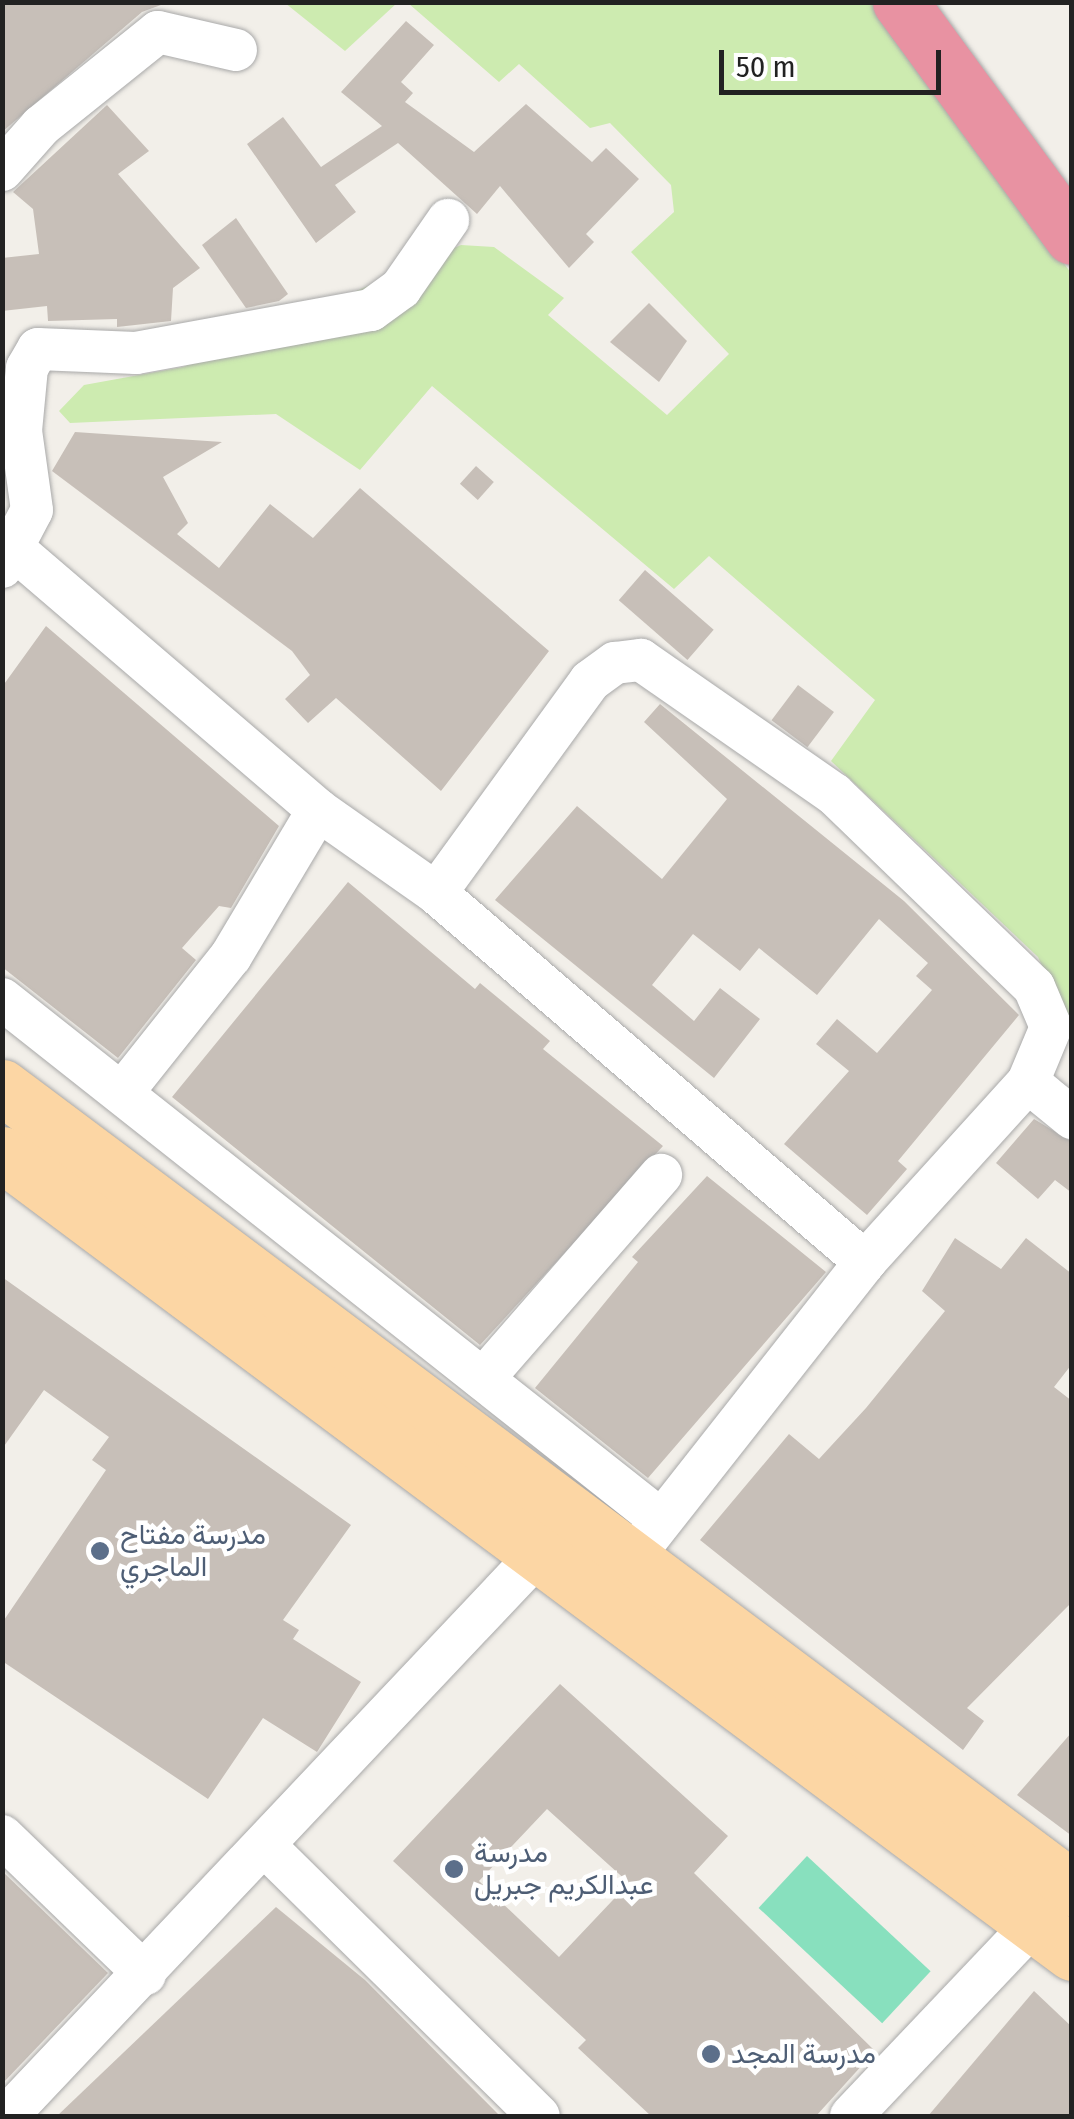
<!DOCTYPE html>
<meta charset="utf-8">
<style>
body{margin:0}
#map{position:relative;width:1074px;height:2119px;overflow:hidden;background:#f2efe9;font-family:"Fira Sans Condensed",Vazirmatn,sans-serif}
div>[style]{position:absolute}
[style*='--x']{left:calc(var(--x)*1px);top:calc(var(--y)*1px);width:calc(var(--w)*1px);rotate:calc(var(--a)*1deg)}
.grass>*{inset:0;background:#cdebb0}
.pitch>*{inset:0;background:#88e0be;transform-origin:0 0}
.building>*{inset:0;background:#c7bfb8;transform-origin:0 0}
.roads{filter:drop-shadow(0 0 2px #a9a9a9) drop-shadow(0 0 2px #a9a9a9)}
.minor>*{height:42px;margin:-21px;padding:0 21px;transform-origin:21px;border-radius:21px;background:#fff}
.major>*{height:55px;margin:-27.5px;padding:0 27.5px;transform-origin:27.5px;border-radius:27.5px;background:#fcd6a4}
.highway>*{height:55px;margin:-27.5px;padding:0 27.5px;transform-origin:27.5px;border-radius:27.5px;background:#e892a2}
.dots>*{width:28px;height:28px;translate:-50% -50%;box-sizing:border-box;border:5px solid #fff;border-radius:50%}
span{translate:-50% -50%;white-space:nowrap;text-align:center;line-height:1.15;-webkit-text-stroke:9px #fff;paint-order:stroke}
.service-label{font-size:28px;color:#4e5e75}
.left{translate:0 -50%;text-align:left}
.frame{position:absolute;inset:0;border:5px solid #222;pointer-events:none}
.scale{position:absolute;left:719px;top:50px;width:222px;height:45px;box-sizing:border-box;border:5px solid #222;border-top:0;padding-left:12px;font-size:30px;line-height:35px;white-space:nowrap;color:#222;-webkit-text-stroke:8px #fff;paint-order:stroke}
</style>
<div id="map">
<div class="grass">
<i style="clip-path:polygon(285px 3px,397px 3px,345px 51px)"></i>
<i style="clip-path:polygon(408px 3px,873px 3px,1071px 273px,1071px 1031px,1038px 957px,831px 761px,875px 700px,709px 556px,674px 589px,432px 386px,360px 470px,276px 414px,70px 423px,59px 411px,84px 385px,183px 367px,461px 245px,494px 247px,564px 298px,548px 315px,667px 415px,729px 354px,631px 252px,674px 212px,671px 185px,610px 123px,590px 128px,519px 64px,499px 82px)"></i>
</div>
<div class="pitch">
<i style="left:807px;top:1856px;width:169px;height:71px;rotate:43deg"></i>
</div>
<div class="building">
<i style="clip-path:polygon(2px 2px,169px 2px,142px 12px,2px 132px)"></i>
<i style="clip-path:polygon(406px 21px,434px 45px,401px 82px,413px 93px,405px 102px,474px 152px,526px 104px,592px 162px,606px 148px,639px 179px,586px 234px,594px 242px,569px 268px,500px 186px,477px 214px,398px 143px,335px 185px,356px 212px,316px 243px,247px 144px,283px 117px,321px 167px,382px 126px,341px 92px)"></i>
<i style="clip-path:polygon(107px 105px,149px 151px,118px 174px,200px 268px,173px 288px,171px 321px,117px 327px,117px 319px,48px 321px,47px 306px,2px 311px,2px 258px,39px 254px,33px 209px,13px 192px)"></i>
<i style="clip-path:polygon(236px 218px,288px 294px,279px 301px,246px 308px,202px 245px)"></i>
<i style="clip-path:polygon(649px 303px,687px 341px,659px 382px,610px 342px)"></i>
<i style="clip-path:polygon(75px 432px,222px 442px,163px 477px,188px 523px,177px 534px,219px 568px,270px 504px,313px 538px,360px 488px,549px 651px,441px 791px,336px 698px,308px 723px,285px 699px,310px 675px,292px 651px,52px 471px)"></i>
<i style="left:476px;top:466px;width:24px;height:24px;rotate:42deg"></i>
<i style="left:645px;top:570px;width:91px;height:40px;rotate:41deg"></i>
<i style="clip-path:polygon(46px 626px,279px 826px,231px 908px,219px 906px,182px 948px,196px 960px,118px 1058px,2px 967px,2px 687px)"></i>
<i style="left:798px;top:685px;width:45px;height:44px;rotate:37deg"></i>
<i style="clip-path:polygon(660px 704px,904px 901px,1019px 1015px,898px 1161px,907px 1169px,867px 1215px,784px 1144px,849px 1071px,816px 1044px,837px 1019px,877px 1053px,932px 990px,916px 976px,928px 963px,879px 919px,817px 995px,759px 948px,740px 971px,693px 934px,652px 985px,694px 1021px,720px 988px,760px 1019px,714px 1078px,495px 900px,577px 806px,662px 879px,727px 799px,644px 722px)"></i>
<i style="clip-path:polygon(348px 882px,475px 989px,480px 983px,550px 1041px,543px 1049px,663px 1146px,480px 1345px,172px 1097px)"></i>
<i style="clip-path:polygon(1034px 1119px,1072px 1142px,1072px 1193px,1055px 1180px,1038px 1199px,996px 1163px)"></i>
<i style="clip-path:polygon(707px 1176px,826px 1272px,648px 1478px,535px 1388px,638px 1262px,632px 1257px)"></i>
<i style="clip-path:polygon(955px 1238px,1001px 1269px,1026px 1238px,1072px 1274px,1072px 1364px,1054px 1387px,1072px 1401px,1072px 1602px,967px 1708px,984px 1721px,963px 1750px,700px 1540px,789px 1434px,819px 1459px,866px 1408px,945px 1311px,922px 1291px)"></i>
<i style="clip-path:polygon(2px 1277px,351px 1525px,283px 1620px,299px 1630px,293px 1639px,361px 1682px,317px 1752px,263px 1718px,208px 1799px,2px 1661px,2px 1623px,106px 1470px,92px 1460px,109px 1437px,44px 1390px,2px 1449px)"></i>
<i style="clip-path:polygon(evenodd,560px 1684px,728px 1836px,694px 1873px,875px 2051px,816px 2116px,651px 2116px,578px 2048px,586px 2040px,393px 1861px,560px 1684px,547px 1809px,629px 1883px,559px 1957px,479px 1881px,547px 1809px)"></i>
<i style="clip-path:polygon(1072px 1732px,1072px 1836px,1017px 1795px)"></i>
<i style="clip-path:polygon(2px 1871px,108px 1973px,2px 2084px)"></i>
<i style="clip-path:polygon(276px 1907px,365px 1980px,500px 2116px,57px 2116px)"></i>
<i style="clip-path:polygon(1034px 1991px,1072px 2027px,1072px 2116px,928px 2116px)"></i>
</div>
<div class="roads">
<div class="minor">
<i style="--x:2;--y:170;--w:59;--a:-48.4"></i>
<i style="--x:41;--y:126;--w:150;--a:-38.8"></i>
<i style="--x:158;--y:32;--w:80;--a:13"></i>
<i style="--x:2;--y:539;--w:416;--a:40.6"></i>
<i style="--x:318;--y:810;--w:144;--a:35.1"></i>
<i style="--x:436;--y:893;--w:566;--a:40.7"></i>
<i style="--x:2;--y:567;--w:64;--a:-62.2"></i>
<i style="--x:32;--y:510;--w:80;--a:-97.9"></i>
<i style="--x:21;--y:431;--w:63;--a:-84.6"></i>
<i style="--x:27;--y:368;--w:22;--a:-60"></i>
<i style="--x:38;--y:349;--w:98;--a:2.3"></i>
<i style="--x:136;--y:353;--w:239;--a:-10.4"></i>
<i style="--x:371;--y:310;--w:37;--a:-36"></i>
<i style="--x:401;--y:288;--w:83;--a:-55.3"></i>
<i style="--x:436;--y:893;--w:262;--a:-54"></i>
<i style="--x:590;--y:681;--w:31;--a:-36"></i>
<i style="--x:615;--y:663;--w:26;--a:-7"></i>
<i style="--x:641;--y:660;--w:235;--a:34.8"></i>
<i style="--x:834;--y:794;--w:278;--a:44"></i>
<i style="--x:1034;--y:987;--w:43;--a:67"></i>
<i style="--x:1051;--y:1027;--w:60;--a:112.7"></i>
<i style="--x:1028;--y:1082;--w:243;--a:132.2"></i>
<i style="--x:865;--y:1262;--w:374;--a:128.2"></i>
<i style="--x:2;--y:999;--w:840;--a:38.33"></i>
<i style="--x:1028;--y:1082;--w:57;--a:39.3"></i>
<i style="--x:122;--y:1093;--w:175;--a:-51.5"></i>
<i style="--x:231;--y:956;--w:170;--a:-59.2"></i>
<i style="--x:483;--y:1379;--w:271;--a:-48.9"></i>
<i style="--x:2;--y:1836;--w:199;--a:44"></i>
<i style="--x:266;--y:1847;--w:383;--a:44.6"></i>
<i style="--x:7;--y:2116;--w:804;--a:-46.61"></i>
<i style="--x:851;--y:2116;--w:267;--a:-46.5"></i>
</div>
<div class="major">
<i style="--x:2;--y:1087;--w:1337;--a:36.82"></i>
<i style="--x:2;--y:1154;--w:1335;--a:36.75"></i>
</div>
<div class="highway">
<i style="--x:900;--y:2;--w:291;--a:53.8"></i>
</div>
</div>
<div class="dots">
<i style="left:100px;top:1551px;background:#5c6f8a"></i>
<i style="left:454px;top:1869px;background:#5c6f8a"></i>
<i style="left:711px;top:2054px;background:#5c6f8a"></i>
</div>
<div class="service-label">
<span class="left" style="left:120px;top:1551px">مدرسة مفتاح<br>الماجري</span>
<span class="left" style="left:474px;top:1869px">مدرسة<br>عبدالكريم جبريل</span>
<span class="left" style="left:731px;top:2054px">مدرسة المجد</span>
</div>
<div class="frame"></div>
<div class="scale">50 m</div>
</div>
